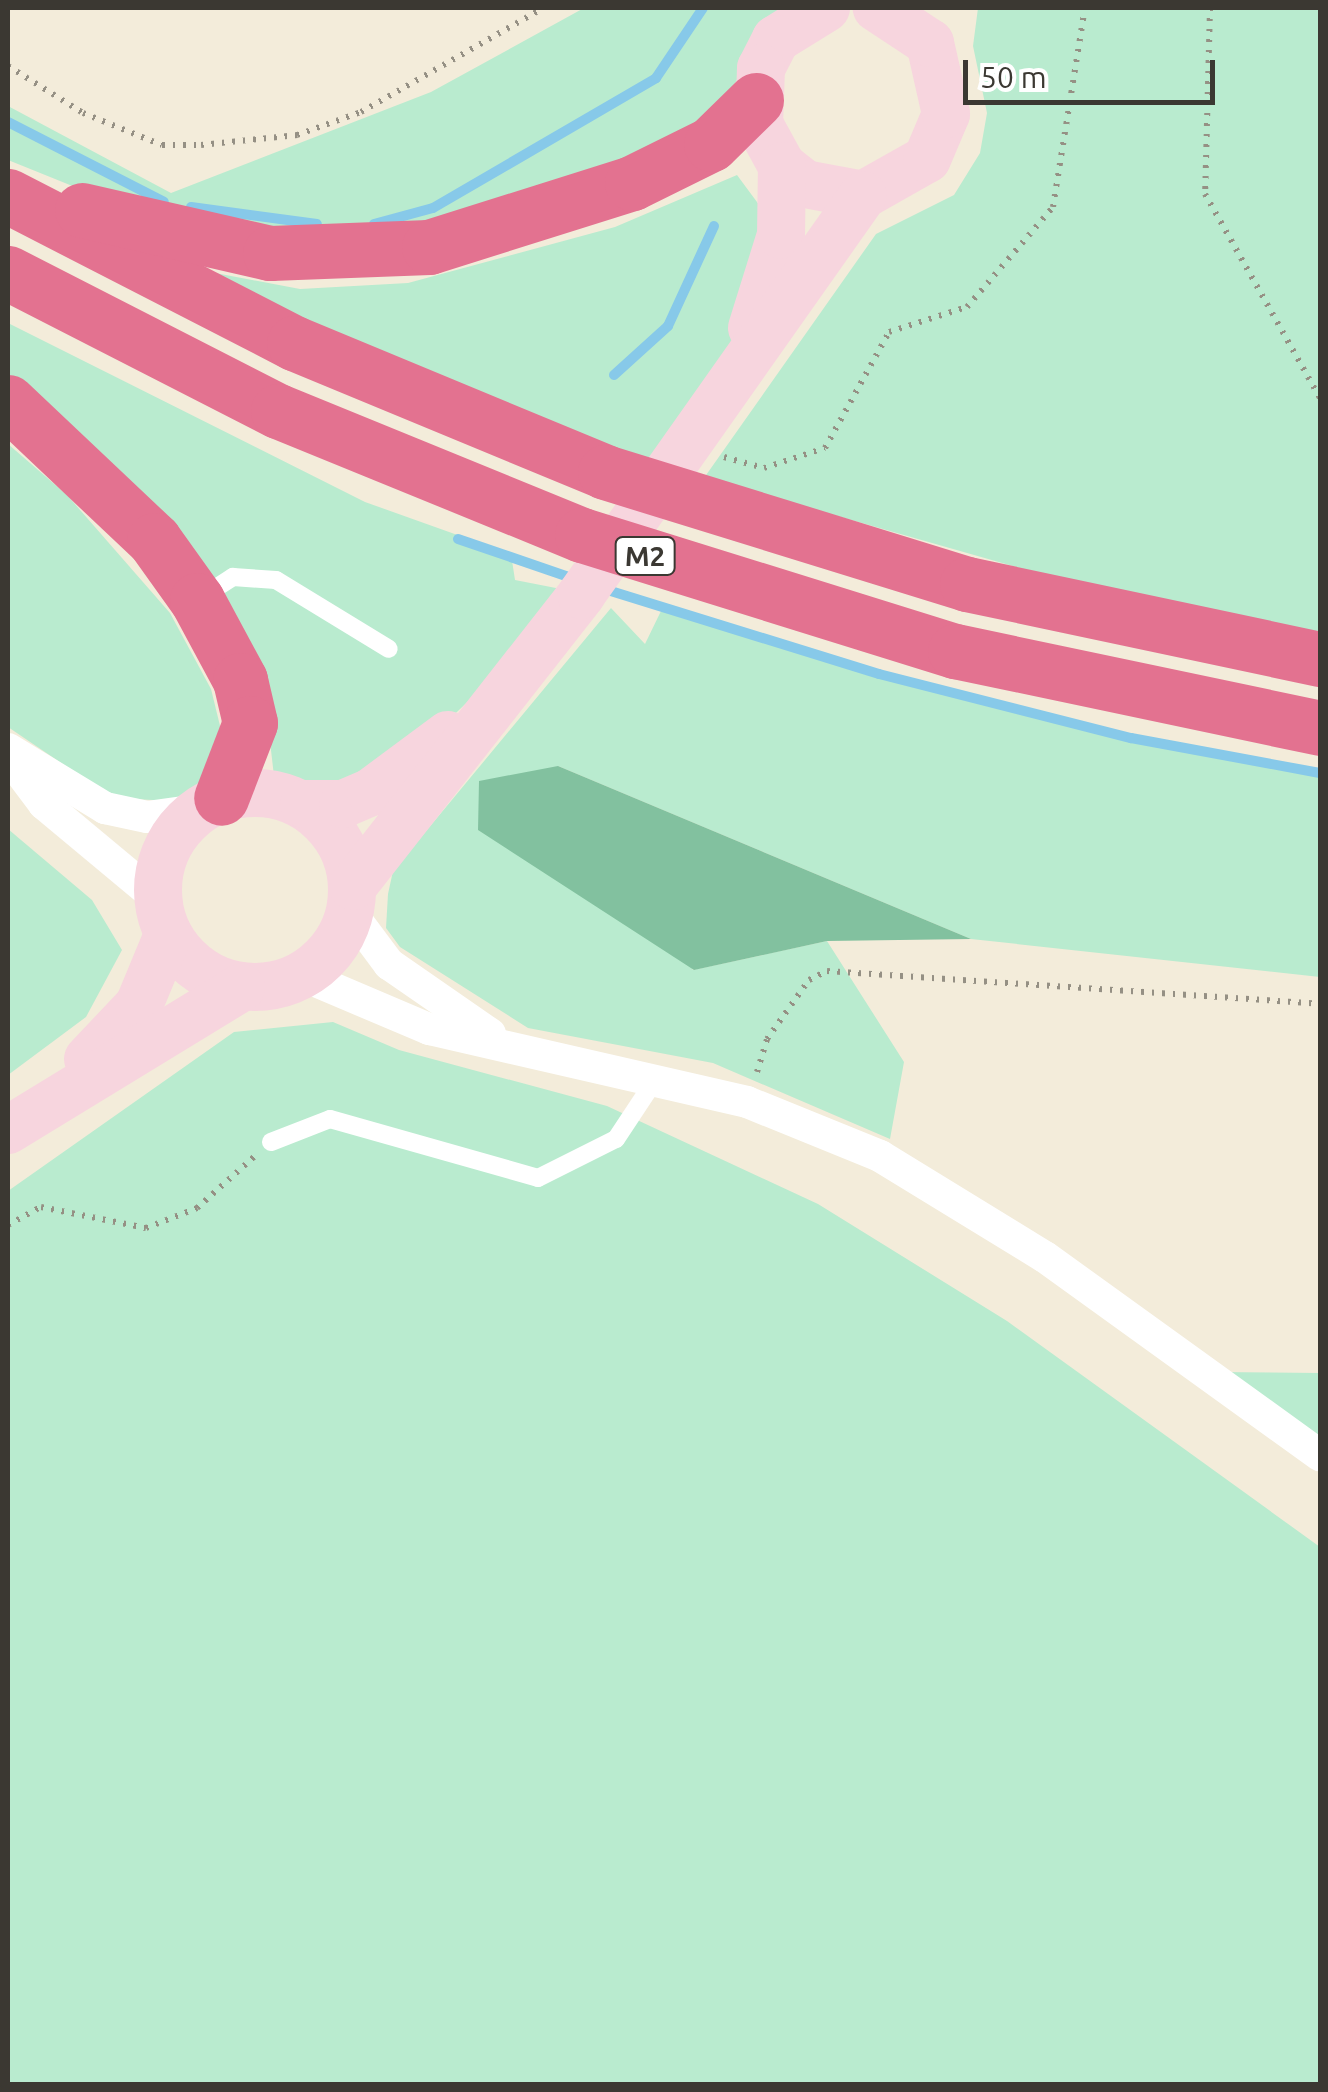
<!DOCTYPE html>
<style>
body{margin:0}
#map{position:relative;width:1328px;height:2092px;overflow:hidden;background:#f3ecda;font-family:Ubuntu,sans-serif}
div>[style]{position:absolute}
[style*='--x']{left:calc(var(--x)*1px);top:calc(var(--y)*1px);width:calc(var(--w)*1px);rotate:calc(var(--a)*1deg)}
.green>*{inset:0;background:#b9ebcf}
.forest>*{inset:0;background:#82c19f}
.stream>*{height:10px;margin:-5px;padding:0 5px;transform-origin:5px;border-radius:5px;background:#87c9e9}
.path>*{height:6px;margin-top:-3px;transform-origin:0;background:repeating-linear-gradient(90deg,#959084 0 2.5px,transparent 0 10.5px)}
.lane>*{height:18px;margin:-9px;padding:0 9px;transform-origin:9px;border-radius:9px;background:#fff}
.street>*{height:32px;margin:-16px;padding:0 16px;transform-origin:16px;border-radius:16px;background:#fff}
.secondary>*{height:48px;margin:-24px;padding:0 24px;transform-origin:24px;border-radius:24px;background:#f7d5de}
.secondary>.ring{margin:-24px;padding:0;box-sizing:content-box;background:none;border:48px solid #f7d5de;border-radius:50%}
.highway>*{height:55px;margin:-27.5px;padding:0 27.5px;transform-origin:27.5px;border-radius:27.5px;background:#e37290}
span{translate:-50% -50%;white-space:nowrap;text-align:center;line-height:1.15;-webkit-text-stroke:8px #fff;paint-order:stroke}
.shield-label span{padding:2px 8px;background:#fff;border:2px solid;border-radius:8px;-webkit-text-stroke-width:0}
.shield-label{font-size:28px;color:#3b3832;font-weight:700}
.frame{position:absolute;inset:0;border:10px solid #3b3832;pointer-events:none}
.scale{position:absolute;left:963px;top:60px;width:252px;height:45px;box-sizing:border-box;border:5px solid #3b3832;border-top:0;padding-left:12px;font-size:30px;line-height:35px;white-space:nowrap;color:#3b3832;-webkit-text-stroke:8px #fff;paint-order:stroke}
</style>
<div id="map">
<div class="green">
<i style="clip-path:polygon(584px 8px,785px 8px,703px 131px,391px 244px,112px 202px,8px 160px,8px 106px,171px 193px,431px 92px)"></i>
<i style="clip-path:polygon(978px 8px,1320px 8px,1320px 638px,1153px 606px,704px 478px,876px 234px,954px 195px,980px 153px,987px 113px,973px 46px)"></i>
<i style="clip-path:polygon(737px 175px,768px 217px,732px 344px,654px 462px,564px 436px,168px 264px,300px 289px,408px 283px,615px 227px)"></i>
<i style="clip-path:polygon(8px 323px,365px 502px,511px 554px,515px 580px,561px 589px,486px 684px,403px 764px,336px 802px,285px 787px,274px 776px,267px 716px,8px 382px)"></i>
<i style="clip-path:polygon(8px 444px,67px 495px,170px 613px,211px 689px,223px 738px,201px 784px,173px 801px,113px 798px,8px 727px)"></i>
<i style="clip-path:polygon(611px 608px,645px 644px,661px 611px,1133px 742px,1320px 777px,1320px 977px,971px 939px,558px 766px,693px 970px,827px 941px,904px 1062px,890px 1139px,713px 1063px,528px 1028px,400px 947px,386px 928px,388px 894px,393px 871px)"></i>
<i style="clip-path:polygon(8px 829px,92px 900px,122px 950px,86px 1017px,8px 1075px)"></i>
<i style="clip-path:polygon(333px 1022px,399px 1050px,607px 1106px,818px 1204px,1007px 1321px,1320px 1547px,1320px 2084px,8px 2084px,8px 1191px,234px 1032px)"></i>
<i style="clip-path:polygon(1215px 1372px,1320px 1373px,1320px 1447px)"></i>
</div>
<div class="forest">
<i style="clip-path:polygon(558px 766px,971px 939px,827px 941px,694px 970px,478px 830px,479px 781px)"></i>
</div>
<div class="stream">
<i style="--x:8;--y:122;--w:175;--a:27.1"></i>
<i style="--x:191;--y:207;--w:127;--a:7.7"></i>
<i style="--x:374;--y:224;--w:61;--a:-15.2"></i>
<i style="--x:433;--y:208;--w:258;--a:-30.2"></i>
<i style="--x:656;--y:78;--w:84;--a:-56.1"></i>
<i style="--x:614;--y:375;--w:73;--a:-42.2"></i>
<i style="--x:668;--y:326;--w:110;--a:-65.3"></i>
<i style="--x:458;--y:539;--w:124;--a:18.9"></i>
<i style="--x:601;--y:588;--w:291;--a:17.2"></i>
<i style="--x:879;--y:674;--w:260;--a:14.3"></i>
<i style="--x:1131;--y:738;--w:192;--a:10.5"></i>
</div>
<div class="path">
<i style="--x:1210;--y:8;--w:186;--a:91.5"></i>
<i style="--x:1205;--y:194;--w:234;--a:60.6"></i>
<i style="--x:8;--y:66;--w:89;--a:32.1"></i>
<i style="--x:83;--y:113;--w:85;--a:22.1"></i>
<i style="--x:162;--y:145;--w:39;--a:0"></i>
<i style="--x:201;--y:145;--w:97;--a:-5.9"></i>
<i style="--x:297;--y:135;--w:68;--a:-19.8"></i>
<i style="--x:361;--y:112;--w:210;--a:-29.7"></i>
<i style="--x:724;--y:457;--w:41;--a:15.4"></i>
<i style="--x:764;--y:468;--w:64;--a:-18.2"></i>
<i style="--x:825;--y:448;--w:132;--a:-61.1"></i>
<i style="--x:889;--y:332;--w:82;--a:-17.8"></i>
<i style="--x:967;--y:307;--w:132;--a:-49.3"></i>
<i style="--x:1053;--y:207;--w:202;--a:-80.9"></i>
<i style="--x:757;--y:1072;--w:34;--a:-73"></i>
<i style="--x:767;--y:1039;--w:72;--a:-54.6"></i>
<i style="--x:809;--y:980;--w:20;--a:-27"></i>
<i style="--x:827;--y:971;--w:494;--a:3.8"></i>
<i style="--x:8;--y:1225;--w:38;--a:-29"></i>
<i style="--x:41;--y:1207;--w:107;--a:11.3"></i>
<i style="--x:146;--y:1228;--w:55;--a:-21.4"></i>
<i style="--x:197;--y:1208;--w:79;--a:-41.9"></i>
</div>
<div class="lane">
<i style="--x:202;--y:597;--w:37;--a:-33"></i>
<i style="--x:233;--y:577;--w:43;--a:4"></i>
<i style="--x:276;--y:580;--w:132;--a:31.4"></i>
<i style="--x:271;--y:1142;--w:63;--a:-21.3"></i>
<i style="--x:330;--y:1119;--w:216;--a:15.8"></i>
<i style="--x:538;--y:1178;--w:87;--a:-26.6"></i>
<i style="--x:616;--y:1139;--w:71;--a:-56.5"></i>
</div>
<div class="street">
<i style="--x:8;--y:749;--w:114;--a:31.3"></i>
<i style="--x:105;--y:808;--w:43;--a:12.1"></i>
<i style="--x:147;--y:817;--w:51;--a:-7.8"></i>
<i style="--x:8;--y:756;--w:60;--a:53.1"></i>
<i style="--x:44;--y:804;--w:148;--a:39.8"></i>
<i style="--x:351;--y:913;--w:64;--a:53.3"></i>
<i style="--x:389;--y:964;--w:123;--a:34.7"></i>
<i style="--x:304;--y:976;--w:136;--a:23"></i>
<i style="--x:429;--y:1029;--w:326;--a:12.9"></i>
<i style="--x:747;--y:1102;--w:144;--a:22.1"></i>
<i style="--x:880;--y:1156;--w:193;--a:31.5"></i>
<i style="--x:1045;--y:1257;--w:339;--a:35.8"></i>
</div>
<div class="secondary">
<i style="--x:826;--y:8;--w:59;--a:148.2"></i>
<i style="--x:776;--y:39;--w:33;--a:117"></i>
<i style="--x:761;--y:68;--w:56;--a:92"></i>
<i style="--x:759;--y:124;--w:48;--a:61.3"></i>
<i style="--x:782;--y:166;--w:29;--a:38"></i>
<i style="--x:805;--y:184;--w:59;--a:10.7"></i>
<i style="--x:863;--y:195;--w:73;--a:-29.4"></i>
<i style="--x:927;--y:159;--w:49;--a:-67.1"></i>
<i style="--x:946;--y:114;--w:73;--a:-102.7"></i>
<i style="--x:930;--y:43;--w:64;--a:-146.6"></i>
<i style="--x:752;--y:328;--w:97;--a:-72.7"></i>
<i style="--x:781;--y:235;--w:69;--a:-89.2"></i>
<i class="ring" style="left:158px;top:793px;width:146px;height:146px"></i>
<i style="--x:304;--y:804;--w:39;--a:0"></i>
<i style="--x:343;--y:804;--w:30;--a:-23"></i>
<i style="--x:371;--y:792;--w:96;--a:-36.5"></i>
<i style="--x:353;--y:886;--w:370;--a:-51.9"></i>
<i style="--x:581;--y:595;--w:489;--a:-54.8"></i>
<i style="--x:88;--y:1059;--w:74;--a:-46.6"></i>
<i style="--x:139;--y:1005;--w:76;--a:-67.5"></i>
<i style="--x:8;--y:1130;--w:273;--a:-31.4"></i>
</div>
<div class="highway">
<i style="--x:8;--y:196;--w:322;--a:27.2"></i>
<i style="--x:294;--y:343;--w:337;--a:22.5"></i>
<i style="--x:605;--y:472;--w:379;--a:17.2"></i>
<i style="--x:967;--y:584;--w:361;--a:12"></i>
<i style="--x:82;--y:210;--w:193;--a:12.9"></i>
<i style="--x:270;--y:253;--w:159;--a:-2.2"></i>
<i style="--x:429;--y:247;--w:213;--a:-17.5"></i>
<i style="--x:632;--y:183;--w:88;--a:-26.3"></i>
<i style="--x:711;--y:144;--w:63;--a:-44.4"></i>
<i style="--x:8;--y:273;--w:303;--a:27.1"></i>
<i style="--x:278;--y:411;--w:328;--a:22.2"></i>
<i style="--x:582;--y:535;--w:391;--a:17.3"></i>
<i style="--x:955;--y:651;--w:373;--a:11.9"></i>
<i style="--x:8;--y:402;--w:201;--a:43.4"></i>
<i style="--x:154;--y:540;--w:74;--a:54.4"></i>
<i style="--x:197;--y:600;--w:91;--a:61.7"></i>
<i style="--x:240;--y:680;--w:44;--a:76.9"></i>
<i style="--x:250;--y:723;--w:80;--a:111.1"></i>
</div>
<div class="shield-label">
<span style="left:645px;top:556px">M2</span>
</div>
<div class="frame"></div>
<div class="scale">50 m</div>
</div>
